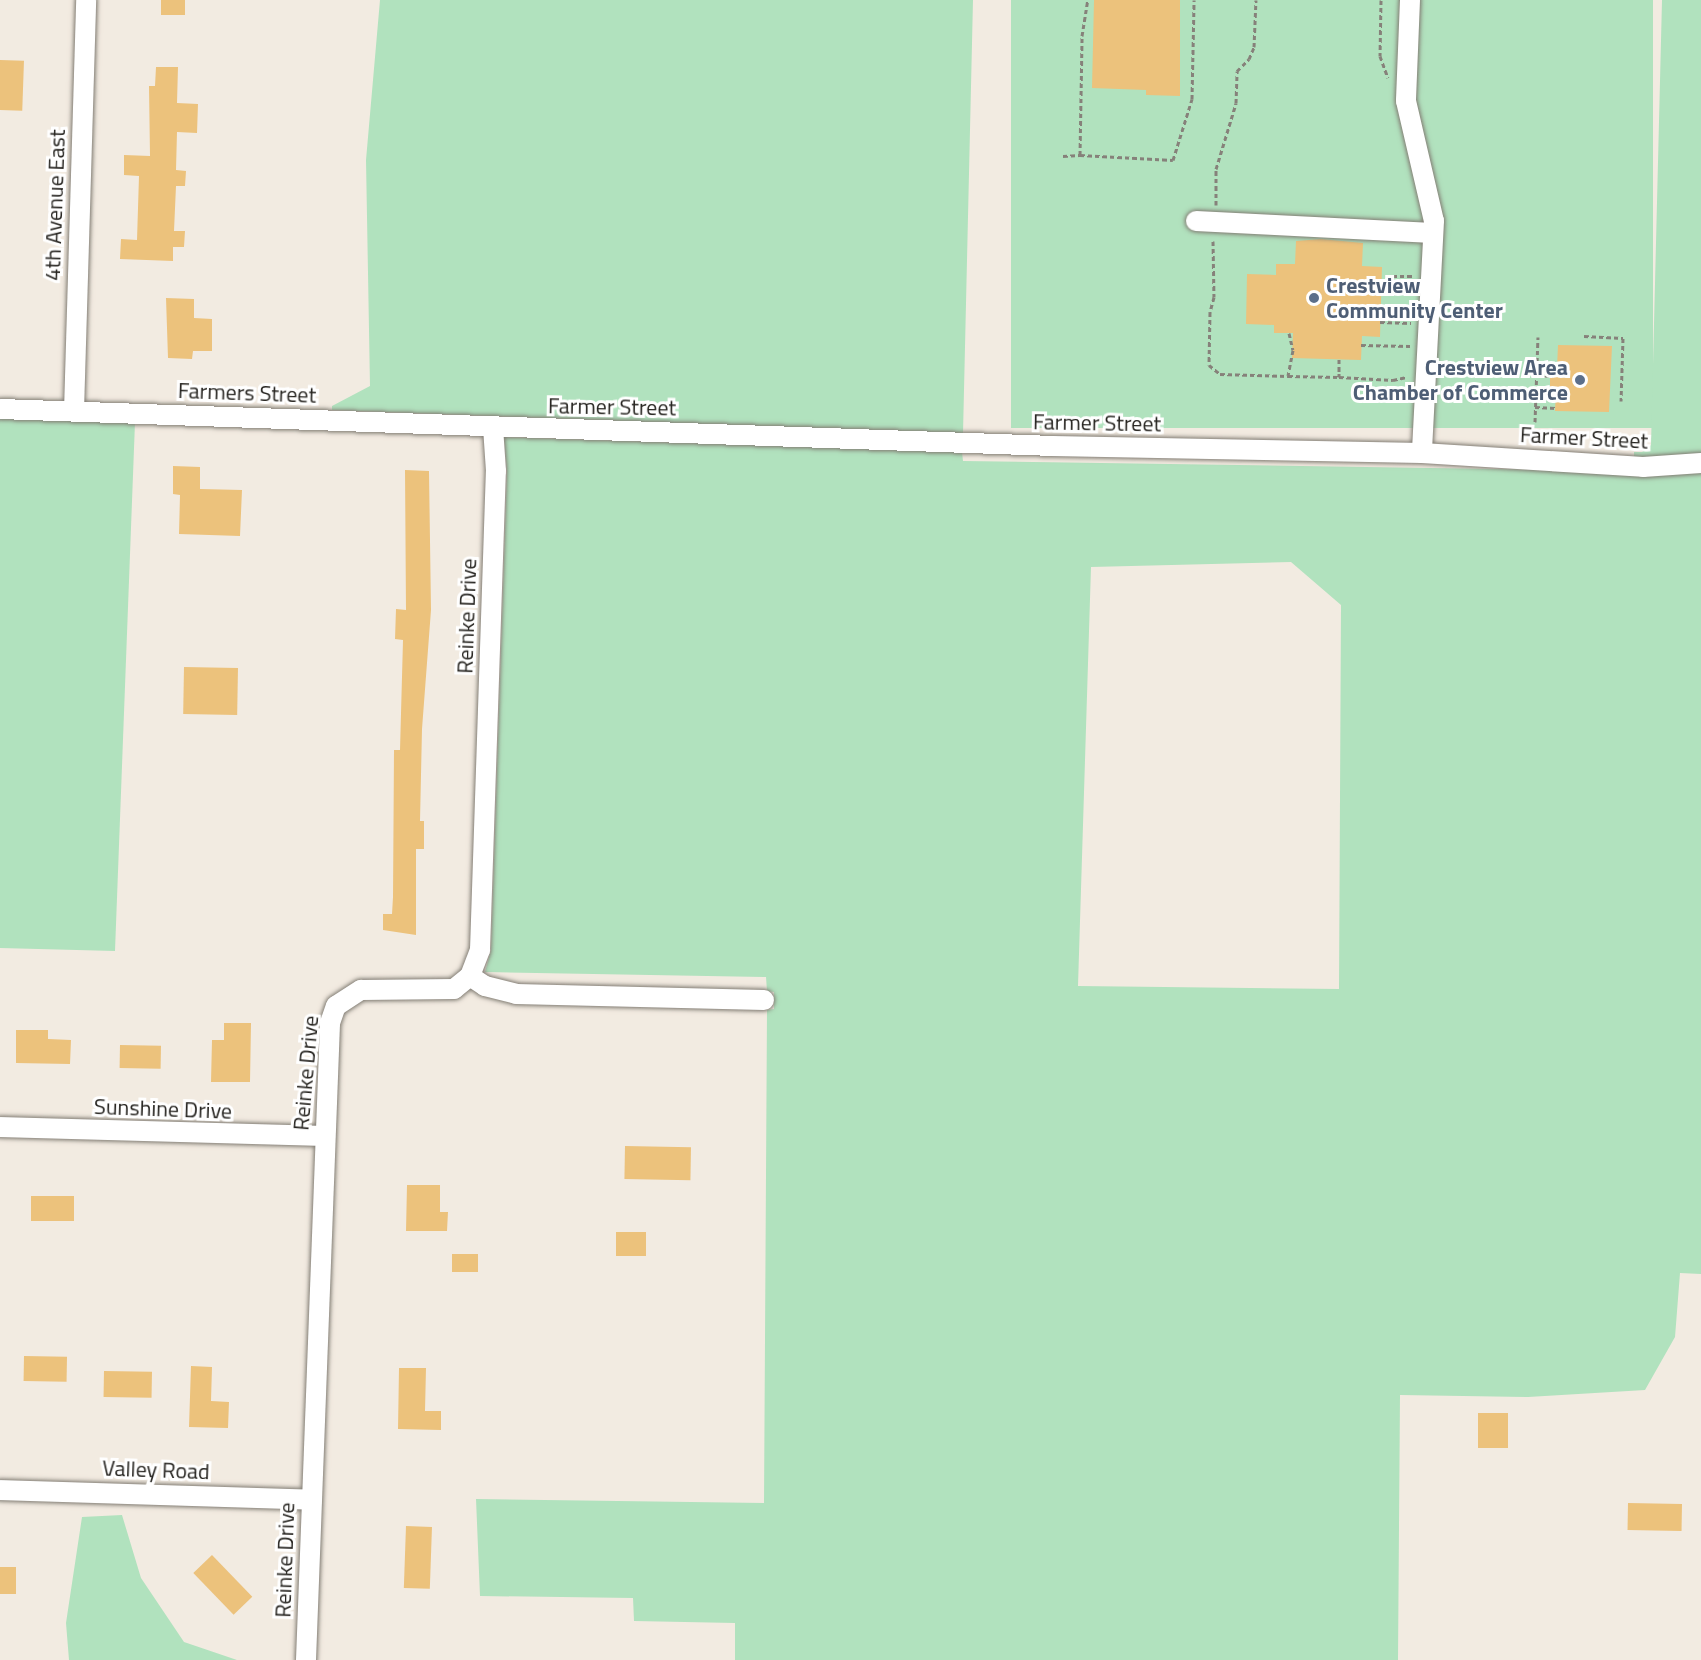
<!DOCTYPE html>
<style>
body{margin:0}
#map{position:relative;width:1701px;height:1660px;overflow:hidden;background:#f2ebe1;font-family:"Titillium Web",sans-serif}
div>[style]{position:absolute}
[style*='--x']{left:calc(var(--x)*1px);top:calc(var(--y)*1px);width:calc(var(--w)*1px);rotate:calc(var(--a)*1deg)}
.green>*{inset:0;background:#b1e2be;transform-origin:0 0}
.building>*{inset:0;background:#ecc27c;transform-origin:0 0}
.path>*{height:3px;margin-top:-1.5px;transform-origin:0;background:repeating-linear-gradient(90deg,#86817a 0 4.5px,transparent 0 7.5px)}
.roads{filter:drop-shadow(0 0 2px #837e75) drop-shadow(0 0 2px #837e75)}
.minor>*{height:20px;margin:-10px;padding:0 10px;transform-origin:10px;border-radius:10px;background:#fff}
.dots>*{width:16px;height:16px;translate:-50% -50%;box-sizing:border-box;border:3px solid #fff;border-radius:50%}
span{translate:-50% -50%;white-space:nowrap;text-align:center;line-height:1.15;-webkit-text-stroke:6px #fff;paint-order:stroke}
.street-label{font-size:22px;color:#262420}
.service-label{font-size:22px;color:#4e5e75;font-weight:700}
.left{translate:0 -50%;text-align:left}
.right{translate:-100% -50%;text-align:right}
</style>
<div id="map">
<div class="green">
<i style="clip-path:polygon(380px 0,973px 0,963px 434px,332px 410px,332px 406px,370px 386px,366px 160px)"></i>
<i style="left:1011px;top:0;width:642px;height:428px"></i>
<i style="clip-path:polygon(1662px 0,1701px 0,1701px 454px,1643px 458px,1634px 457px,1634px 452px,1642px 452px,1651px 445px)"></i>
<i style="clip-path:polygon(0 418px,135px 422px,115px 951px,0 948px)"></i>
<i style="clip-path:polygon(evenodd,504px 437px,962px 452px,963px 461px,1701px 472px,1701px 1274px,1680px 1273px,1675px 1337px,1645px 1390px,1528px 1397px,1400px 1395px,1398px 1660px,735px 1660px,735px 1623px,634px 1621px,633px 1598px,480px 1596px,476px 1499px,764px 1503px,767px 1010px,774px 1009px,774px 992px,767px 991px,766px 977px,485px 972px,491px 950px,507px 471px,504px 437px,1291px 562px,1341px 605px,1339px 989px,1078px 986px,1091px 567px,1291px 562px)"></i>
<i style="clip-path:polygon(122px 1515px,141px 1578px,184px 1642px,237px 1660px,69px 1660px,66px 1623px,82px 1517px)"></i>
</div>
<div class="building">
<i style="left:161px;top:0;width:24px;height:15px"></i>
<i style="clip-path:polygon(1094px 0,1180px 0,1180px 96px,1146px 95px,1146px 90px,1092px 88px)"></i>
<i style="left:0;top:60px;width:24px;height:50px;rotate:2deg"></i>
<i style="clip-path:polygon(156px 67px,178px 67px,177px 103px,198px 104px,197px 133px,177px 132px,176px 170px,186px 171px,185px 186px,176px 186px,174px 231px,185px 231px,184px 247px,173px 247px,173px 261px,120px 259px,121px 239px,137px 240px,139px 176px,124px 175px,124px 155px,150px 156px,149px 86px,155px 86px)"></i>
<i style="clip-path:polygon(1321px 239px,1363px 243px,1362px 266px,1382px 267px,1380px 337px,1362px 336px,1361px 360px,1292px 358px,1293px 333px,1274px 333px,1274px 325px,1246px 324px,1247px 274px,1276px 275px,1276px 264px,1295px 264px,1296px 241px)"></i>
<i style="clip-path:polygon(166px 298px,194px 299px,194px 318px,212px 319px,212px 351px,193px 351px,192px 359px,168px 358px)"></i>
<i style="clip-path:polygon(1558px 345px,1612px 346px,1609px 412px,1555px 411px,1556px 392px,1550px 392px,1550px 368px,1557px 368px)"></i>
<i style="clip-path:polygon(173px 466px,200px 467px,200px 489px,242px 490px,240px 536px,179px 534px,180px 495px,173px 494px)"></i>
<i style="clip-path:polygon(405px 470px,429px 471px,431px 610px,422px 729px,420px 821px,424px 821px,424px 849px,416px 849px,416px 935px,383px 930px,383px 914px,392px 914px,393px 897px,394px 750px,400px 750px,403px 640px,395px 639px,396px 609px,406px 610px)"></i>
<i style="left:184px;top:667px;width:54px;height:47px;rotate:1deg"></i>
<i style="clip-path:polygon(224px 1023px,251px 1023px,250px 1082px,211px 1082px,212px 1040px,224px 1040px)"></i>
<i style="clip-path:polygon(16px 1030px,48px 1030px,48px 1039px,71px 1040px,70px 1064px,16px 1063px)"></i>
<i style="left:120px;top:1045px;width:41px;height:23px;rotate:1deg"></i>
<i style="left:625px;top:1146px;width:66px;height:33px;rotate:1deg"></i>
<i style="clip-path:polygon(407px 1185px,440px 1185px,440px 1212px,448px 1212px,447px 1231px,406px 1231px)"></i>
<i style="left:31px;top:1196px;width:43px;height:25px"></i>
<i style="left:646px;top:1232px;width:24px;height:30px;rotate:90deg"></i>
<i style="left:452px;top:1254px;width:26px;height:18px"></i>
<i style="left:24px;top:1356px;width:43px;height:25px;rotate:1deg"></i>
<i style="clip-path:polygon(191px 1366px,212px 1367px,211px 1401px,229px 1402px,228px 1428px,189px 1427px)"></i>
<i style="clip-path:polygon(399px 1368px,426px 1368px,425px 1411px,441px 1411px,441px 1430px,398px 1429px)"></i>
<i style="left:104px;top:1371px;width:48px;height:26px;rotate:1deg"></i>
<i style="left:1478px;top:1413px;width:30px;height:35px"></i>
<i style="left:1628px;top:1503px;width:54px;height:27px;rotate:1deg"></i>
<i style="left:406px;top:1526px;width:26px;height:62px;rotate:2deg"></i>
<i style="left:212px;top:1555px;width:58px;height:26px;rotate:46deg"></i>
<i style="left:0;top:1567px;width:16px;height:27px"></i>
</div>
<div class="path">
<i style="--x:1381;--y:0;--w:56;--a:91"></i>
<i style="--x:1380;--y:56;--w:23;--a:70"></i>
<i style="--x:1080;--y:155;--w:93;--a:3.1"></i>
<i style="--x:1173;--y:160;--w:64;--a:-72.7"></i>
<i style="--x:1192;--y:99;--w:99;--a:-88.8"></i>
<i style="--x:1063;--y:156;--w:17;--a:-3"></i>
<i style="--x:1080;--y:155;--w:119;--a:-89"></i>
<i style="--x:1082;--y:36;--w:36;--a:-81"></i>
<i style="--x:1216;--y:205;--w:36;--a:-90"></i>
<i style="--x:1216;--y:169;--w:69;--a:-73.1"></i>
<i style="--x:1236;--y:103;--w:32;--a:-88"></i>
<i style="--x:1237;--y:71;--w:17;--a:-45"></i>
<i style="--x:1249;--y:59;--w:13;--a:-67"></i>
<i style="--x:1254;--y:47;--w:47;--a:-87.6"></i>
<i style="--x:1213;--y:241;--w:56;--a:89"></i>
<i style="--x:1214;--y:297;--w:16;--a:105"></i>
<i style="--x:1210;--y:312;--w:53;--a:91.1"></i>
<i style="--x:1209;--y:365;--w:14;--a:39"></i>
<i style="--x:1220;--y:374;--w:68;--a:1.7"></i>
<i style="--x:1385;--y:276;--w:29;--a:0"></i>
<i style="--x:1380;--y:322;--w:31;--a:2"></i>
<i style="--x:1289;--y:333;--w:17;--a:77"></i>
<i style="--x:1293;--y:350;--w:26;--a:101"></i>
<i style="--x:1288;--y:376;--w:51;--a:1.1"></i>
<i style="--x:1584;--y:336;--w:39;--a:3"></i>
<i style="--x:1623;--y:338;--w:63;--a:91.8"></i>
<i style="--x:1361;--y:345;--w:49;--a:1.2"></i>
<i style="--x:1339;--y:359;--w:18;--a:90"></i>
<i style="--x:1339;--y:377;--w:54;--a:3.2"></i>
<i style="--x:1393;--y:380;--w:14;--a:-12"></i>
<i style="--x:1537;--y:375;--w:16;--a:4"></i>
<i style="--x:1535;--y:407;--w:21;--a:3"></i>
<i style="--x:1535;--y:422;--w:85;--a:-88"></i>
</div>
<div class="roads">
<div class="minor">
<i style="--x:1410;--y:0;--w:101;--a:92.3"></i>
<i style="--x:1406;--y:101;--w:123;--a:76.9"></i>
<i style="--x:1434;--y:221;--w:232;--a:93"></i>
<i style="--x:1196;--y:221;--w:237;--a:2.9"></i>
<i style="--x:0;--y:409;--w:1053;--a:2.01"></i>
<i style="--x:1052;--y:446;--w:370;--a:1.1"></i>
<i style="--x:1422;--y:453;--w:221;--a:3.6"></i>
<i style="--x:1643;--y:467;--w:58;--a:-3.9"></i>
<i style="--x:74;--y:411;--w:411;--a:-88.3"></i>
<i style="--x:470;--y:976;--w:18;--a:34"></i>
<i style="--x:485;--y:986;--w:32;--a:14"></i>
<i style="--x:516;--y:994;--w:248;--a:1.4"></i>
<i style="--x:0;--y:1127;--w:324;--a:1.6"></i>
<i style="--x:0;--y:1490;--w:312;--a:1.8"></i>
<i style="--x:306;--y:1660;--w:637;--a:-87.84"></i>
<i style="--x:330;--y:1023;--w:18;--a:-71"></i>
<i style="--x:336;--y:1006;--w:30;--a:-33"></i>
<i style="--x:361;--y:990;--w:93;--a:-0.6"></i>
<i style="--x:454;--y:989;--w:21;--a:-39"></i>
<i style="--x:470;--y:976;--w:28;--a:-69"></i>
<i style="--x:480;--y:950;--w:479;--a:-88.1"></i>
<i style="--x:496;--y:471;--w:44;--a:-93.9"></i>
</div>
</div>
<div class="dots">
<i style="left:1314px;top:298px;background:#5c6f8a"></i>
<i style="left:1580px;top:380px;background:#5c6f8a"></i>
</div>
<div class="street-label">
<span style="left:55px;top:205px;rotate:-88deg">4th Avenue East</span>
<span style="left:247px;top:393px;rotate:2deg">Farmers Street</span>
<span style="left:612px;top:407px;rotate:1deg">Farmer Street</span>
<span style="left:1097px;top:423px;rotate:1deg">Farmer Street</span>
<span style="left:1584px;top:438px;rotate:3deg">Farmer Street</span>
<span style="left:467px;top:616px;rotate:-88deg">Reinke Drive</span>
<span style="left:306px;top:1073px;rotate:-85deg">Reinke Drive</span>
<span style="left:163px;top:1109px;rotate:2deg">Sunshine Drive</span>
<span style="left:156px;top:1470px;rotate:2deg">Valley Road</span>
<span style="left:285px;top:1560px;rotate:-88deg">Reinke Drive</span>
</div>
<div class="service-label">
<span class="left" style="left:1326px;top:298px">Crestview<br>Community Center</span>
<span class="right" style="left:1568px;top:380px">Crestview Area<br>Chamber of Commerce</span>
</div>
</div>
